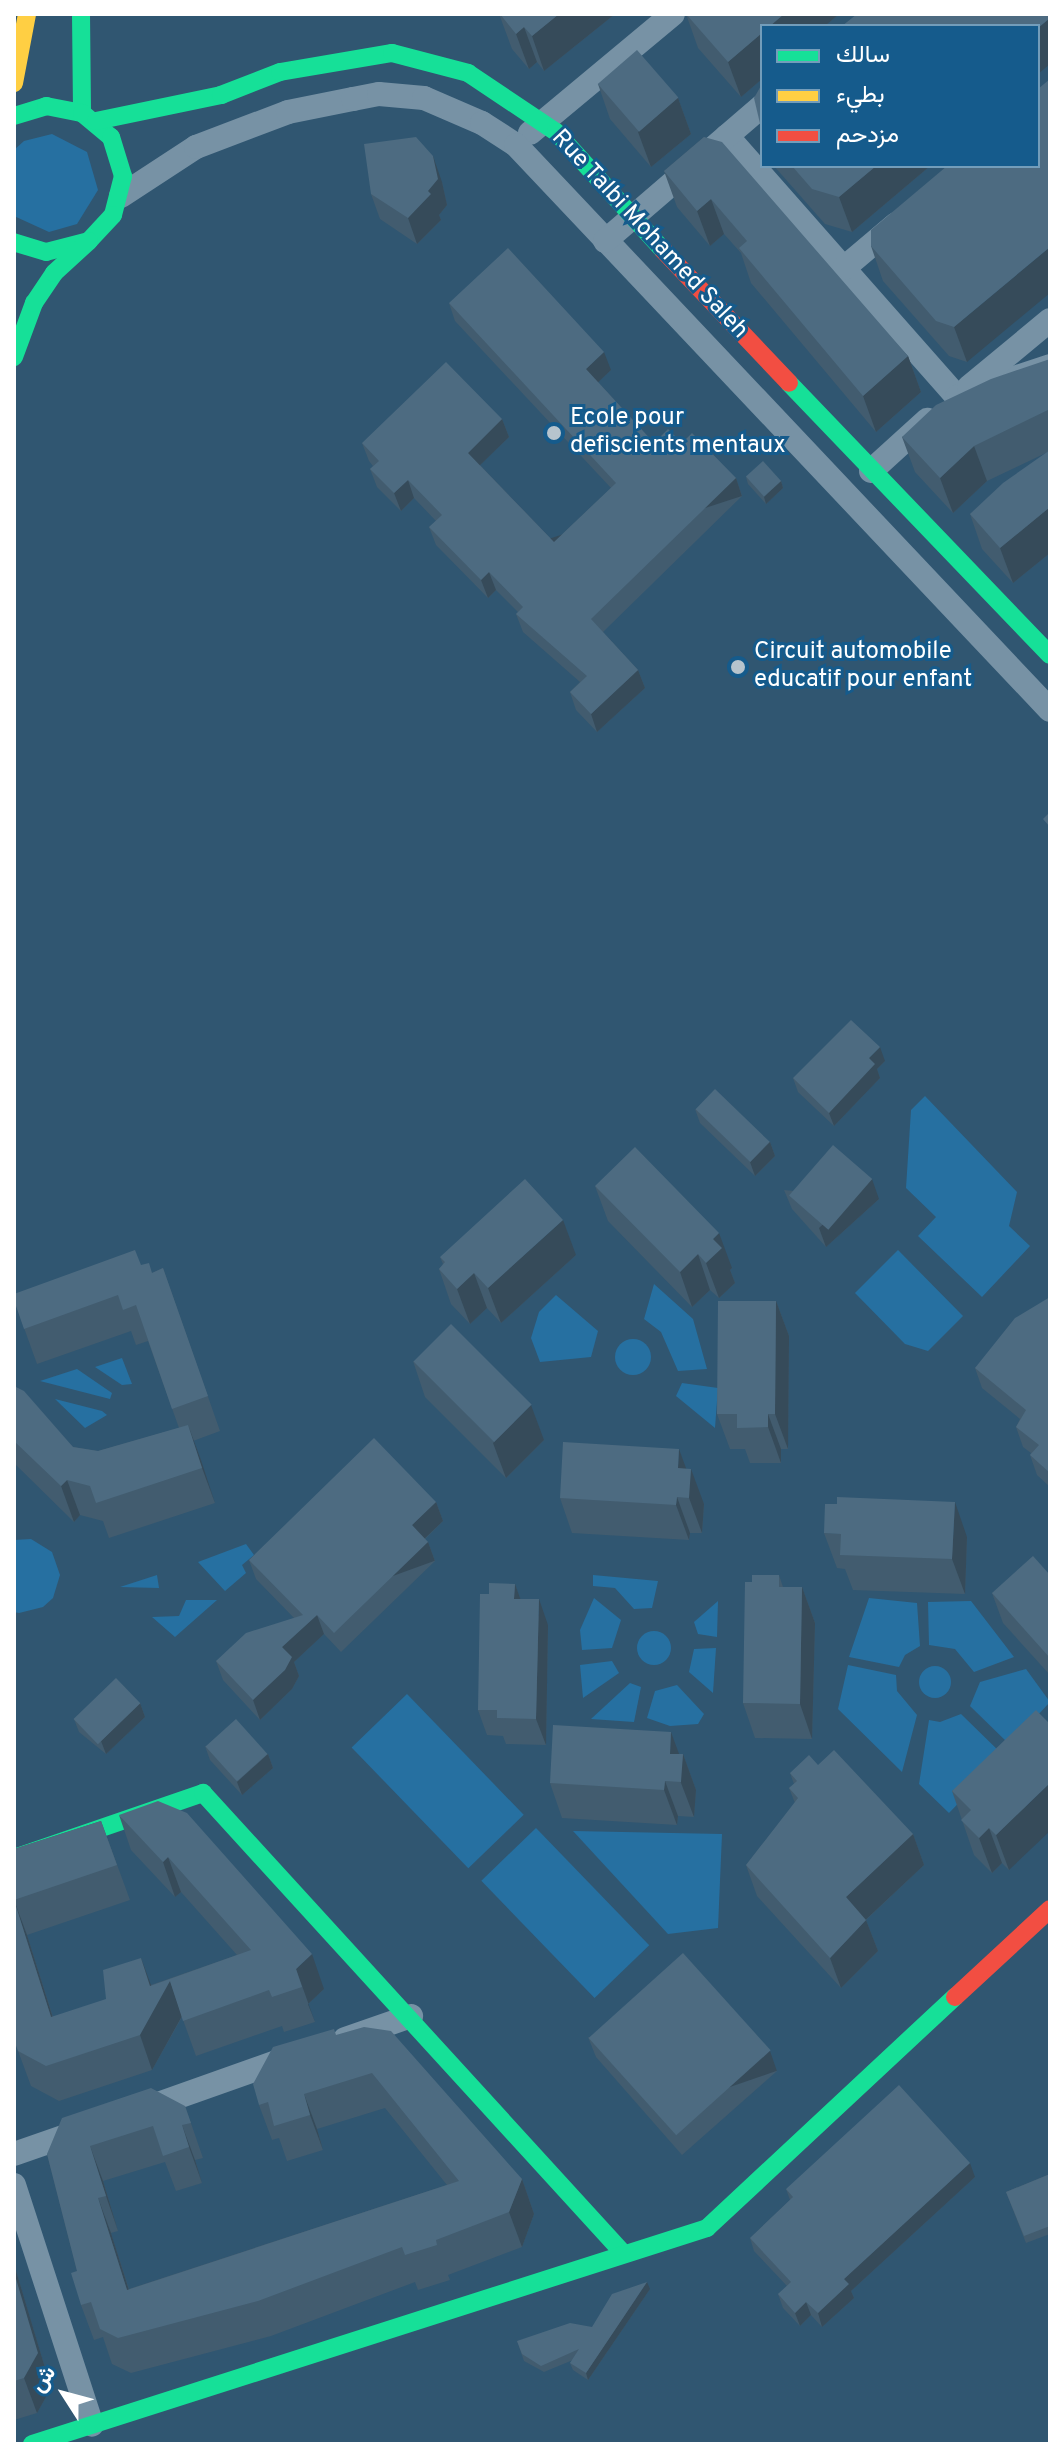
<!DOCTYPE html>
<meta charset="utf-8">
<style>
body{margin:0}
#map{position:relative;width:1064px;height:2458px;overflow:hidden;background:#305671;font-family:Overpass,Vazirmatn,sans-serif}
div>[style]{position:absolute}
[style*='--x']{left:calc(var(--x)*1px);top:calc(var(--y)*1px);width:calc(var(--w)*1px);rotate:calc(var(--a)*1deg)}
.green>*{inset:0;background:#2670a1;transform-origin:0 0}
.round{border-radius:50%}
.street>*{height:24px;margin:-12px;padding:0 12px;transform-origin:12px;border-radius:12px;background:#7792a5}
.fast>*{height:18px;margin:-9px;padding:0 9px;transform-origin:9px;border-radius:9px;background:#16e098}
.slow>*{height:18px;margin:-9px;padding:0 9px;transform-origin:9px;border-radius:9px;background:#ffcf43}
.jam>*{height:18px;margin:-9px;padding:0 9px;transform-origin:9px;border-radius:9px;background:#f24e42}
.wall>*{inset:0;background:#425c6f}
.shaded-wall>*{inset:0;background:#364b5a;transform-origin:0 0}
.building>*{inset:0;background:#4d6b81;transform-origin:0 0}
.dots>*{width:22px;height:22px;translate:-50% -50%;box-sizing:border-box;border:4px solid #155b8c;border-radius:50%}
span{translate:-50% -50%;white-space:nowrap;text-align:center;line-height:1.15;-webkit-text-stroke:6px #155b8c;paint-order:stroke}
.street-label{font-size:24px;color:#fff}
.poi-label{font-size:24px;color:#fff}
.left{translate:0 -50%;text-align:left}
.frame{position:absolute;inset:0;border:16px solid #fff;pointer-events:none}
.legend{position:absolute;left:760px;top:24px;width:280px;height:144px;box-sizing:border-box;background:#155b8c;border:2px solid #739dba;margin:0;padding:10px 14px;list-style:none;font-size:24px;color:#fff}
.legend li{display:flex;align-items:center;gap:16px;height:40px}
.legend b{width:40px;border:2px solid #739dba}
.north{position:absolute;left:24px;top:2354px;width:80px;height:80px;-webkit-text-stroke:6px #155b8c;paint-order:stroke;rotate:306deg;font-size:22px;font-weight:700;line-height:32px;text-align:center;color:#fff}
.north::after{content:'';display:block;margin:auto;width:28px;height:36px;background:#fff;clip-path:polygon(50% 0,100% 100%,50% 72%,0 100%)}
</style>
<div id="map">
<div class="green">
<i style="clip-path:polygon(52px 134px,87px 152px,98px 190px,77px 224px,49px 232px,14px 216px,14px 150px,24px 141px)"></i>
<i style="clip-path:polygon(925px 1096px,1017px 1192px,1009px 1226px,1030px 1246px,982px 1297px,918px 1236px,936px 1217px,906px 1188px,911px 1110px)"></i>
<i style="clip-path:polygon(898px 1250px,963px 1316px,928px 1351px,905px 1344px,855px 1293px)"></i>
<i style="clip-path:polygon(654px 1284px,693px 1319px,707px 1369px,678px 1371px,661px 1332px,644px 1319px)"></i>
<i style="clip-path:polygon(556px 1295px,598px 1331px,591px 1357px,540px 1362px,531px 1338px,539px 1312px)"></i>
<i class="round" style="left:615px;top:1339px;width:36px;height:36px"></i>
<i style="clip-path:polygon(122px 1358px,132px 1384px,122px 1385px,95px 1367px)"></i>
<i style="clip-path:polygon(77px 1369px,112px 1393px,110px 1399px,40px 1381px)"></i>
<i style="clip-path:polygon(682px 1383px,718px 1388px,715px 1428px,676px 1396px)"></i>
<i style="clip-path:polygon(55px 1399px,102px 1411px,107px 1415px,85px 1428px)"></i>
<i style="clip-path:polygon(31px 1539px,52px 1552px,60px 1575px,53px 1598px,43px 1607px,19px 1613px,14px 1612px,14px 1540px)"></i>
<i style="clip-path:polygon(246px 1544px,254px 1555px,242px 1565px,246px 1573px,225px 1591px,198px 1562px)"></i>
<i style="clip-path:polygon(157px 1575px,159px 1588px,120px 1587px)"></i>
<i style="clip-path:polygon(593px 1575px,658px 1581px,652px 1608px,634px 1609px,615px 1588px,593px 1586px)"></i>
<i style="clip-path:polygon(594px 1598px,621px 1620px,612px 1648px,582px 1650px,580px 1630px)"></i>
<i style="clip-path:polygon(869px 1598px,917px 1603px,920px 1646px,905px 1655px,899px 1667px,849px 1657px)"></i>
<i style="clip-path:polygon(186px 1600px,217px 1600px,175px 1637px,152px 1617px,179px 1616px)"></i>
<i style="clip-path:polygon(718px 1601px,717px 1637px,698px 1634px,694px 1622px)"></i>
<i style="clip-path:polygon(971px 1601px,1014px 1657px,974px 1672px,955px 1649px,929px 1645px,928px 1602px)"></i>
<i class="round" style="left:637px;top:1631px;width:34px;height:34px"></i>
<i style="clip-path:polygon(716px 1648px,713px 1693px,689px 1672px,694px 1649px)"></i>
<i style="clip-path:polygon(612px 1661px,619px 1673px,583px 1698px,580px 1665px)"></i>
<i style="clip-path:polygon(848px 1665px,896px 1675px,897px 1691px,917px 1715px,902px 1772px,838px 1709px)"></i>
<i class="round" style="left:919px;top:1666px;width:32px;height:32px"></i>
<i style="clip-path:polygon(1026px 1669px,1050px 1702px,1010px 1745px,970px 1706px,980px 1682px)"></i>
<i style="clip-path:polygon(630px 1683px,641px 1687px,634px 1722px,591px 1719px)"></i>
<i style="clip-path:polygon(677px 1685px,704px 1714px,698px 1724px,670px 1726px,647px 1718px,655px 1691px)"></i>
<i style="left:407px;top:1694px;width:168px;height:77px;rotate:46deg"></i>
<i style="clip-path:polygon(961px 1714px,1004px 1756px,949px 1813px,919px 1784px,929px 1720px,940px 1722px)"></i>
<i style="left:536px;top:1828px;width:163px;height:76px;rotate:46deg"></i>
<i style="clip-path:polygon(573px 1831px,722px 1834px,718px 1928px,668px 1934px)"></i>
</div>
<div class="street">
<i style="--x:530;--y:133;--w:186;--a:-39.8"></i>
<i style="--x:727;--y:136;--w:348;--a:48.6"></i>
<i style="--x:957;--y:397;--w:98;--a:-18.4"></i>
<i style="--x:121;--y:196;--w:90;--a:-33.2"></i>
<i style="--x:196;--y:147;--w:98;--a:-20.8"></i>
<i style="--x:288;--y:112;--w:66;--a:-11.3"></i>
<i style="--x:353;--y:99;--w:26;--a:-11"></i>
<i style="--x:379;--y:94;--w:45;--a:5.1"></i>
<i style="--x:424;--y:98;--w:63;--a:23.3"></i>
<i style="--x:482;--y:123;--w:40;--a:32.9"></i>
<i style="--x:516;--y:145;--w:777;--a:46.62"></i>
<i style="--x:605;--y:241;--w:207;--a:-40.7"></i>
<i style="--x:844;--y:268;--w:68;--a:-40.2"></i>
<i style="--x:969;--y:387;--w:105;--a:-39.6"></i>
<i style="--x:871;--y:471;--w:76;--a:-42.3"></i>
<i style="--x:345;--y:2039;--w:70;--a:-19.2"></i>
<i style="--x:141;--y:2110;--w:159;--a:-19.5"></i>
<i style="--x:14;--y:2154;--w:73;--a:-19.2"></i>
<i style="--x:14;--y:2185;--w:252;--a:72"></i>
</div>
<div class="fast">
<i style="--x:81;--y:14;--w:99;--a:89.4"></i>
<i style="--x:14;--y:116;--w:34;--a:-17"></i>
<i style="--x:46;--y:106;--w:37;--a:11"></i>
<i style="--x:82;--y:113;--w:38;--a:40"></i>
<i style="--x:111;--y:137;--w:41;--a:72.9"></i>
<i style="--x:123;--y:176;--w:40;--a:104.4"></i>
<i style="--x:113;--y:215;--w:35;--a:133"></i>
<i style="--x:89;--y:241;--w:44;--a:165.7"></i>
<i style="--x:46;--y:252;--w:34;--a:-163"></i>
<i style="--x:96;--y:121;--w:128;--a:-11.7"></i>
<i style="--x:221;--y:95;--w:63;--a:-21.3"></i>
<i style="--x:280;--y:72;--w:114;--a:-9.6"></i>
<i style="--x:392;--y:53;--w:79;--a:14.7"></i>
<i style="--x:468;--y:73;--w:106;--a:33.8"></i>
<i style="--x:556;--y:132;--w:159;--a:47.8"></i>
<i style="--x:14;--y:357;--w:58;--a:-69.7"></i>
<i style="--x:34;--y:303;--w:36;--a:-56"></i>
<i style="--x:54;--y:273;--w:47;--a:-42.4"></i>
<i style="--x:789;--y:383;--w:377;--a:46.2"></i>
<i style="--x:14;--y:1858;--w:200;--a:-19"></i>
<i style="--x:203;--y:1793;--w:624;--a:47.6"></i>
<i style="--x:32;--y:2444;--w:709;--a:-17.74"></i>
<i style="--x:707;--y:2228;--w:339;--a:-43"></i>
</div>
<div class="slow">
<i style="--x:14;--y:83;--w:70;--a:-79.3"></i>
</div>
<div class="jam">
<i style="--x:663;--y:250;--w:183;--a:46.5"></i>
<i style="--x:955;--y:1997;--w:129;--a:-42.8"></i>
</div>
<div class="wall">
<i style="clip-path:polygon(499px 14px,615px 14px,544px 71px,537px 62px,529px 69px,512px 49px)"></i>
<i style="clip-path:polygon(686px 14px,839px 14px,825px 26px,762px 26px,762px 79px,741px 97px,698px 48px)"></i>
<i style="clip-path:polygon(598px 84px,678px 98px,691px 134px,651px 167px,610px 119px)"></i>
<i style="clip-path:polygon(704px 137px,908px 356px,921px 392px,876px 432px,751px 283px,741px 253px,724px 234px,710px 246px,677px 207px,664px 171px)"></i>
<i style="clip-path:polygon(774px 166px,930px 166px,852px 232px,825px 224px)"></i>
<i style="clip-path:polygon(947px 166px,967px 362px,949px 356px,883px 281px,871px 246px)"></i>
<i style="clip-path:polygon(442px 182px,447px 205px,439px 215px,441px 220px,417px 244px,380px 219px,371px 194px)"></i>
<i style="clip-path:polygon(449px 303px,611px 370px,598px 382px,654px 443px,682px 443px,736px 478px,742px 496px,603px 632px,638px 670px,645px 688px,597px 732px,576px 710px,570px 692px,580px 682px,523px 632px,516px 614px,518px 612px,496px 590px,488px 598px,436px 545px,429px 527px,436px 521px,414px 498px,401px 511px,377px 487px,370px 469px,373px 466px,369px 461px,362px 443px,502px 419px,509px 437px,480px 465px,554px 542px,611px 488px,455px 321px)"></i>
<i style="clip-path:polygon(1050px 359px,1050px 553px,1013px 583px,982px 549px,970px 514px,1048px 452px,987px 481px,953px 513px,915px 472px,902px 437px)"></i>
<i style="clip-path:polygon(746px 477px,781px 481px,783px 488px,766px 504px,748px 484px)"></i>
<i style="clip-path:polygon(885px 1061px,877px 1069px,880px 1078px,834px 1126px,798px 1092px,793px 1078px)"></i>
<i style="clip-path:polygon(695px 1109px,770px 1142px,775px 1156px,755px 1176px,700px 1123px)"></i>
<i style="clip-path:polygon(595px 1186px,732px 1268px,730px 1270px,735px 1283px,719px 1298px,710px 1290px,692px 1307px,608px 1221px)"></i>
<i style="clip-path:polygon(784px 1190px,879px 1199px,826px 1247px,792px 1209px)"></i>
<i style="clip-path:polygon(576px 1255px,501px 1323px,487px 1308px,470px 1324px,451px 1304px,439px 1269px,443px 1264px,440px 1257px)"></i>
<i style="clip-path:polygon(141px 1265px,152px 1273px,163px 1268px,220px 1431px,193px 1441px,215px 1503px,109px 1538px,103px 1521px,80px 1515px,74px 1522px,14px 1463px,14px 1386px,73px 1447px,98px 1451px,179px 1428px,148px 1341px,136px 1345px,131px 1331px,37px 1364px,14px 1300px)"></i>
<i style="clip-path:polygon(1050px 1297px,1050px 1487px,1037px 1475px,1030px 1455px,1031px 1453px,1023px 1447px,1016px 1427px,1020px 1419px,982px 1388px,975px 1368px)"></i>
<i style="clip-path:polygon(776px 1301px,789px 1336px,788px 1449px,781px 1449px,781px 1463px,750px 1463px,745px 1449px,730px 1449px,717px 1414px)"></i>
<i style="clip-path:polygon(413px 1361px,544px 1440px,506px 1478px,425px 1397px)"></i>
<i style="clip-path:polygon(687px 1469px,704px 1504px,702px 1533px,690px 1533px,689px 1540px,572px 1533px,560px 1498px)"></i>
<i style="clip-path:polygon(436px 1502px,443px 1521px,425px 1539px,428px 1542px,435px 1561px,341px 1652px,324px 1634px,294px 1662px,299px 1676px,292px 1689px,260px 1720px,223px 1680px,216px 1661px,294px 1618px,256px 1579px,249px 1560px)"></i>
<i style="clip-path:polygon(824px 1533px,967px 1537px,965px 1594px,853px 1590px,845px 1569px,837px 1568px)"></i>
<i style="clip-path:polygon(779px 1575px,783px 1587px,802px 1587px,815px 1623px,812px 1739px,755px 1738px,743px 1703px,752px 1582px)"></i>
<i style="clip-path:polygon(1050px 1575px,1050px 1675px,1003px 1623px,992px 1593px)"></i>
<i style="clip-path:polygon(515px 1584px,520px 1599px,548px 1625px,546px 1745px,506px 1744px,503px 1736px,487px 1735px,478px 1710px,489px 1594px)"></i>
<i style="clip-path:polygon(140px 1703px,145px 1717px,106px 1754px,79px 1732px,74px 1719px)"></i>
<i style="clip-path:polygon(1050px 1724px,1009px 1870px,1002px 1863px,992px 1873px,974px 1855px,952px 1791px)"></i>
<i style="clip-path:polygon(205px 1746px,268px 1754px,273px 1768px,242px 1795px,210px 1760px)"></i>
<i style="clip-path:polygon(679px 1754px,683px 1754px,696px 1790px,694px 1817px,678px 1816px,677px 1825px,562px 1818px,550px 1783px)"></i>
<i style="clip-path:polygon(818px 1765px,913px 1834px,924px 1865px,866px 1920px,878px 1951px,841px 1988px,757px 1896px,746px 1865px,795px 1803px,789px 1788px,794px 1784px,790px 1773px)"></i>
<i style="clip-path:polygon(119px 1815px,324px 1989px,308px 2004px,315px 2022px,284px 2032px,282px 2026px,196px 2056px,182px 2017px,152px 2070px,59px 2101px,31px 2086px,14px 2040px,14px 1849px,101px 1821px,130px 1900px,27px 1935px,53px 2017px,151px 1985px,237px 1955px,181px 1892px,175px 1897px,131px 1850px)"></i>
<i style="clip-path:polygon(336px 2035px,522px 2179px,534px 2214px,522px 2247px,448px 2275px,450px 2280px,418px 2290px,415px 2282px,271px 2336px,131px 2373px,112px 2364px,103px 2337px,94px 2340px,81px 2305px,77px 2271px,47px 2154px,185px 2106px,203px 2158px,195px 2160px,202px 2183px,176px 2191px,165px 2162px,103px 2181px,118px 2231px,111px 2233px,129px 2289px,447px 2185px,385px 2108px,317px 2129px,323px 2150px,287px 2161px,279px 2138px,272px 2140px,259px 2105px)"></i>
<i style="clip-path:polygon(588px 2037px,777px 2071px,682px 2155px,596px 2057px)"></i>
<i style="clip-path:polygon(1050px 2174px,1050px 2234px,1026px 2243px,1006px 2192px)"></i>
<i style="clip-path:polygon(975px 2177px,851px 2291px,854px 2298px,822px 2327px,811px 2315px,800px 2326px,783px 2308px,778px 2294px,787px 2286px,754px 2251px,750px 2238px,790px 2200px,786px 2189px)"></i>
<i style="clip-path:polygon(14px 2264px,51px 2388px,37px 2413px,14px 2420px)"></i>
<i style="clip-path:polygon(650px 2289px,588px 2380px,573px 2370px,570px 2363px,573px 2360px,544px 2372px,524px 2361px,517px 2341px,592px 2327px)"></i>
</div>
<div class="shaded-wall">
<i style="clip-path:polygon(559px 14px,615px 14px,544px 71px,532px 36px)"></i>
<i style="clip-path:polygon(784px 14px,839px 14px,825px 26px,770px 26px)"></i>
<i style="clip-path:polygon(1050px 18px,1050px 64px,1038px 74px,1038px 28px)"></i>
<i style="clip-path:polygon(524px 27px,537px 62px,529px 69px,516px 34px)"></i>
<i style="clip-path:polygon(762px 33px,762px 79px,741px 97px,728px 62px)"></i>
<i style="clip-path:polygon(678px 98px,691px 134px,651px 167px,638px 132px)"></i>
<i style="clip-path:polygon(433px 156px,442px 182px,447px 205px,439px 215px,441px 220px,417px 244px,408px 218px,428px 191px)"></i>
<i style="clip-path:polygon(876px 166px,930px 166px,852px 232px,839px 197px)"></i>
<i style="clip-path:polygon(711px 199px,724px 234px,710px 246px,697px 211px)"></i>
<i style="clip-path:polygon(1050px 247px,1050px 293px,967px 362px,954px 327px)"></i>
<i style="clip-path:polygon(604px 352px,611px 370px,593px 387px,586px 369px)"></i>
<i style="clip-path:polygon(908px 356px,921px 392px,876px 432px,863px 396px)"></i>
<i style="clip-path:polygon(502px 419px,509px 437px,474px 471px,468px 453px)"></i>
<i style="clip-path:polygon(974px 446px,987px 481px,953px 513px,940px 478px)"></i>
<i style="left:736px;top:478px;width:19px;height:202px;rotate:72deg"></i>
<i style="clip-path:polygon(408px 480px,414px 498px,401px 511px,394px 493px)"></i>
<i style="clip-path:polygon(781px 481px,783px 488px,766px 504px,764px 497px)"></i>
<i style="clip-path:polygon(1050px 507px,1050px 553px,1013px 583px,1000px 548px)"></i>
<i style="clip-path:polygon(489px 572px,496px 590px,488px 598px,481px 580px)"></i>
<i style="clip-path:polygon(638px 670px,645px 688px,597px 732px,591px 714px)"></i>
<i style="clip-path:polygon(880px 1047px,885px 1061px,877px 1069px,880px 1078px,834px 1126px,829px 1113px,869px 1058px)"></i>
<i style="clip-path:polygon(770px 1142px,775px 1156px,755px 1176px,750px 1162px)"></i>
<i style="clip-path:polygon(872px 1179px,879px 1199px,826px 1247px,819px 1228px)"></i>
<i style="clip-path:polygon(563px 1220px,576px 1255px,501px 1323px,488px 1288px)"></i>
<i style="clip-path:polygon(719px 1233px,732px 1268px,730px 1270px,735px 1283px,719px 1298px,706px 1263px,713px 1239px)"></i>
<i style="clip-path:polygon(698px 1254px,710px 1290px,692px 1307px,680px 1272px)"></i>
<i style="clip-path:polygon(474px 1273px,487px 1308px,470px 1324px,457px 1289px)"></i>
<i style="clip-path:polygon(776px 1301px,789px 1336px,788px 1449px,775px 1414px)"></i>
<i style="clip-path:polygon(531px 1405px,544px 1440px,506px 1478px,493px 1443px)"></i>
<i style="clip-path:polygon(768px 1414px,781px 1449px,781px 1463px,768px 1427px)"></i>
<i style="clip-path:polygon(188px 1425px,201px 1460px,215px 1503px,202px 1468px)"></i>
<i style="clip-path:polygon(679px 1449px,690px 1479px,691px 1469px,704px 1504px,702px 1533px,678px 1468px)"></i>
<i style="clip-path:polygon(67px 1480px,80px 1515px,74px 1522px,61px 1486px)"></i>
<i style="clip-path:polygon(677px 1497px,690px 1533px,689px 1540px,676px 1505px)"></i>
<i style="clip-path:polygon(436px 1502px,443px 1521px,419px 1544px,412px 1525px)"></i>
<i style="clip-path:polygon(955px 1502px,967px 1537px,965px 1594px,952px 1559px)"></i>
<i style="left:428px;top:1542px;width:20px;height:131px;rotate:70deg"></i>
<i style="clip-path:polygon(515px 1584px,524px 1609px,514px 1599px)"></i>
<i style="clip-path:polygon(802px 1587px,815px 1623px,812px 1739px,800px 1704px)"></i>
<i style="clip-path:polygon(539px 1599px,548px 1625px,546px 1745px,536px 1719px)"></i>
<i style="clip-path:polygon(317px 1615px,324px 1634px,294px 1662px,299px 1676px,292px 1689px,260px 1720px,253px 1700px,282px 1647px)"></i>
<i style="clip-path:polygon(140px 1703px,145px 1717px,106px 1754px,101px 1741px)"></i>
<i style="clip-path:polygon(671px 1732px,682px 1762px,683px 1754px,696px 1790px,694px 1817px,670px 1754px)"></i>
<i style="clip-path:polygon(268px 1754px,273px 1768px,242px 1795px,237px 1782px)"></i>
<i style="clip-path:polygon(665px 1781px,678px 1816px,677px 1825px,664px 1790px)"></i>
<i style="clip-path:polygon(1050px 1783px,1050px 1831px,1009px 1870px,996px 1835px)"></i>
<i style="clip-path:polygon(989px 1828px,1002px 1863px,992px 1873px,979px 1838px)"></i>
<i style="clip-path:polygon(913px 1834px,924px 1865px,857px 1928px,846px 1897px)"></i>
<i style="clip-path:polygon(168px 1857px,181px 1892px,175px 1897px,163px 1862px)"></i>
<i style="clip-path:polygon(14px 1900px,27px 1935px,64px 2053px,51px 2017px)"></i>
<i style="clip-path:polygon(866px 1920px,878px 1951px,841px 1988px,830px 1958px)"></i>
<i style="clip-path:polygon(312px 1954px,324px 1989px,308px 2004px,315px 2022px,296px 1969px)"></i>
<i style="clip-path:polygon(141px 1958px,154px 1993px,170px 1981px,182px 2016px,152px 2070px,140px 2035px)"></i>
<i style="left:770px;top:2051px;width:21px;height:127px;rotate:71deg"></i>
<i style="clip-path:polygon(304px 2094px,317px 2129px,323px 2150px,310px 2115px)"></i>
<i style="clip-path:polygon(182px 2125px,195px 2160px,202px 2183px,189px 2147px)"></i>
<i style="clip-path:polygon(90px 2146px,103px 2181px,118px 2231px,106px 2196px)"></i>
<i style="clip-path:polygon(970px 2163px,975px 2177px,851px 2291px,854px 2298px,822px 2327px,818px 2313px,844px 2279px)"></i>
<i style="clip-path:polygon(522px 2179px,534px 2214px,522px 2247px,509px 2212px)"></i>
<i style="clip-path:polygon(98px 2198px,111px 2233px,140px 2325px,127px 2290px)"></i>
<i style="clip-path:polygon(14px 2264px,51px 2388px,37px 2413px,24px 2378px)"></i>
<i style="clip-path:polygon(647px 2282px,650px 2289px,588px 2380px,586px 2373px)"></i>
<i style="clip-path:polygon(806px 2302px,811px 2315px,800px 2326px,795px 2313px)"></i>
</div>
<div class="building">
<i style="clip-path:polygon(500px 14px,559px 14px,532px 36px,524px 27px,516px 34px)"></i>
<i style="clip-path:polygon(686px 14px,784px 14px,770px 26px,762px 26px,762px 33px,728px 62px)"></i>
<i style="clip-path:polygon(857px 14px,1050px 14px,1050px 18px,1038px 28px,1038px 26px,842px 26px)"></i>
<i style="left:637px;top:50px;width:63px;height:52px;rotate:49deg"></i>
<i style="clip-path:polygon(1050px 79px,1050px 247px,954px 327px,936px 321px,871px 246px,871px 230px,947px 166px,1038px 166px,1038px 89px)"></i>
<i style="clip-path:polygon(762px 84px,762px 132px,754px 98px)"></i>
<i style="clip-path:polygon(416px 137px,433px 156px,438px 179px,428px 191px,431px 194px,408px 218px,371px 194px,364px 144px)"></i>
<i style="clip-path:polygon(704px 137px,722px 142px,908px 356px,863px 396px,739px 248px,747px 241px,711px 199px,697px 211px,664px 171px)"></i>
<i style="clip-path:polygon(792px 166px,876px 166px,839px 197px,812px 189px)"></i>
<i style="clip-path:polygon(508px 248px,604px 352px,586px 369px,654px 443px,668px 429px,682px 443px,692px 433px,736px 478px,591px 619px,638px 670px,591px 714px,570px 692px,587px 676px,516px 614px,523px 607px,489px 572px,481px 580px,429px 527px,442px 515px,408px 480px,394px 493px,370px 469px,379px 461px,362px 443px,446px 362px,502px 419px,468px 453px,554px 542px,616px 483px,449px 303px)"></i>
<i style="clip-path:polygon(1050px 359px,1050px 409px,974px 446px,940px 478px,902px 437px,936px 405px,991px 379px)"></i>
<i style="clip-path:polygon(1050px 450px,1050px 507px,1000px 548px,970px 514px,1003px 483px)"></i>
<i style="left:763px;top:461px;width:27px;height:23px;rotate:48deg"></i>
<i style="clip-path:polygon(1050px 812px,1050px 827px,1043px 819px)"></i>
<i style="clip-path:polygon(851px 1020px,880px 1047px,869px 1058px,875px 1064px,829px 1113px,793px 1078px)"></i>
<i style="left:715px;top:1089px;width:76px;height:28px;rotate:44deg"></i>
<i style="left:833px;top:1145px;width:52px;height:67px;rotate:41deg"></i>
<i style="clip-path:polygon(635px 1147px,719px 1233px,713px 1239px,722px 1248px,706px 1263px,698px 1254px,680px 1272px,595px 1186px)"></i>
<i style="clip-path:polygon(525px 1179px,563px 1220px,488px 1288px,474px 1273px,457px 1289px,439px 1269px,445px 1262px,440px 1257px)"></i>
<i style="clip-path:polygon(135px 1250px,141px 1265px,149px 1263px,152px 1273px,163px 1268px,208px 1396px,172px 1409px,136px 1305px,123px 1310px,118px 1295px,24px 1329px,14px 1300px,14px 1294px)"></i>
<i style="clip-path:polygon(1050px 1297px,1050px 1473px,1030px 1455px,1039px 1445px,1016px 1427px,1026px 1410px,975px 1368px,1015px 1318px)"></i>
<i style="clip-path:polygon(718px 1301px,776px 1301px,775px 1414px,768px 1414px,768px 1427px,737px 1428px,737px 1414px,717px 1414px)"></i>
<i style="left:451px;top:1324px;width:114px;height:53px;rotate:45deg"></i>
<i style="clip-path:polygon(14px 1386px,24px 1391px,73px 1447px,98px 1451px,188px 1425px,202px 1468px,96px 1503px,90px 1486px,67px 1480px,61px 1486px,14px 1441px)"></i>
<i style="clip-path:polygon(374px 1438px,436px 1502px,412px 1525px,428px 1542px,334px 1633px,317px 1615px,282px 1647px,292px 1657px,285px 1670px,253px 1700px,216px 1661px,246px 1633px,303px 1615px,249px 1560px)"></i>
<i style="clip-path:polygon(563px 1442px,679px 1449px,678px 1468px,691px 1469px,689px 1498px,677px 1497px,676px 1505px,560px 1498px)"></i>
<i style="clip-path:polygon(837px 1497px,955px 1502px,952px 1559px,840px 1555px,841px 1534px,824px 1533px,825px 1504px,837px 1504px)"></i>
<i style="clip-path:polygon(1033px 1556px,1050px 1575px,1050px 1658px,992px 1593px)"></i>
<i style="clip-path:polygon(752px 1575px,779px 1575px,779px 1587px,802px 1587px,800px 1704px,743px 1703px,745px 1582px,752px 1582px)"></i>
<i style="clip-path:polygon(489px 1583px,515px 1584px,514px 1599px,539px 1599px,536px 1719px,497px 1718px,497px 1710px,478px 1710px,480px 1594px,489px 1594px)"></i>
<i style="left:116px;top:1678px;width:35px;height:59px;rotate:46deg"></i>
<i style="clip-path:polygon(1036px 1710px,1050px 1724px,1050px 1783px,996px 1835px,989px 1828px,979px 1838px,961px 1820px,971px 1810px,952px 1791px)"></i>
<i style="left:236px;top:1719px;width:47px;height:41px;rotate:48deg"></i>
<i style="clip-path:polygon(553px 1725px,671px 1732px,670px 1754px,683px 1754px,681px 1782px,665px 1781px,664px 1790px,550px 1783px)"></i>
<i style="clip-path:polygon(834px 1750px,913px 1834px,846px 1897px,866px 1920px,830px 1958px,746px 1865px,798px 1798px,789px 1788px,797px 1781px,790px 1773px,809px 1755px,818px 1765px)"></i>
<i style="clip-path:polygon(158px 1801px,187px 1813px,312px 1954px,296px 1969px,302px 1987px,272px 1997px,269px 1990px,183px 2021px,170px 1981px,140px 2035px,46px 2066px,18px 2051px,14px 2040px,14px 1900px,51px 2017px,106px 1999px,103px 1970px,141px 1958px,150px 1986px,251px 1950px,168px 1857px,163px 1862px,119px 1815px)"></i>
<i style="clip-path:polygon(101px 1821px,117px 1865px,14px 1900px,14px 1849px)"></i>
<i style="left:683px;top:1953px;width:131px;height:127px;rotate:48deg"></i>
<i style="clip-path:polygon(364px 2027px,391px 2031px,522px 2179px,509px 2212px,436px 2240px,437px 2245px,405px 2255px,402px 2247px,258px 2301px,118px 2338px,100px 2329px,91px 2302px,81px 2305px,71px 2273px,77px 2271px,47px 2154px,62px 2118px,151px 2088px,185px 2106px,191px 2123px,182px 2125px,189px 2147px,163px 2156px,153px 2126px,90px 2146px,106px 2196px,98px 2198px,127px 2290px,459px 2181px,372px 2073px,304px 2094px,310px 2115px,274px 2126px,268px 2102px,259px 2105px,253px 2084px,273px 2047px,334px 2029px,336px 2035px)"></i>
<i style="clip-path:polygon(899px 2085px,970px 2163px,844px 2279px,849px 2284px,818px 2313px,806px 2302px,795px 2313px,778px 2294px,791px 2282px,750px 2238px,793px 2197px,786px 2189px)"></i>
<i style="clip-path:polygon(1050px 2174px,1050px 2226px,1024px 2236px,1006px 2192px)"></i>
<i style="clip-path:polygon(14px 2272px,38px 2353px,24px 2378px,14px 2381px)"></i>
<i style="clip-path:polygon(647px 2282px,586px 2373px,570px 2363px,579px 2349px,541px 2366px,522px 2354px,517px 2341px,570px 2323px,592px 2327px,612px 2294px)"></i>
</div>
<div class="dots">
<i style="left:554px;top:433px;background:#b7c4cd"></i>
<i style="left:738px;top:667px;background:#b7c4cd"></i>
</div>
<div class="street-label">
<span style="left:649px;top:235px;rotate:47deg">Rue Talbi Mohamed Saleh</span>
</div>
<div class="poi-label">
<span class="left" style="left:570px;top:433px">Ecole pour<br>defiscients mentaux</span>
<span class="left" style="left:754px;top:667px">Circuit automobile<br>educatif pour enfant</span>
</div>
<div class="frame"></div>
<ul class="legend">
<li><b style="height:10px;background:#16e098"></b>سالك</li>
<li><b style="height:10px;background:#ffcf43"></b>بطيء</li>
<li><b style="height:10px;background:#f24e42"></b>مزدحم</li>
</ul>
<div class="north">ش</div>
</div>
